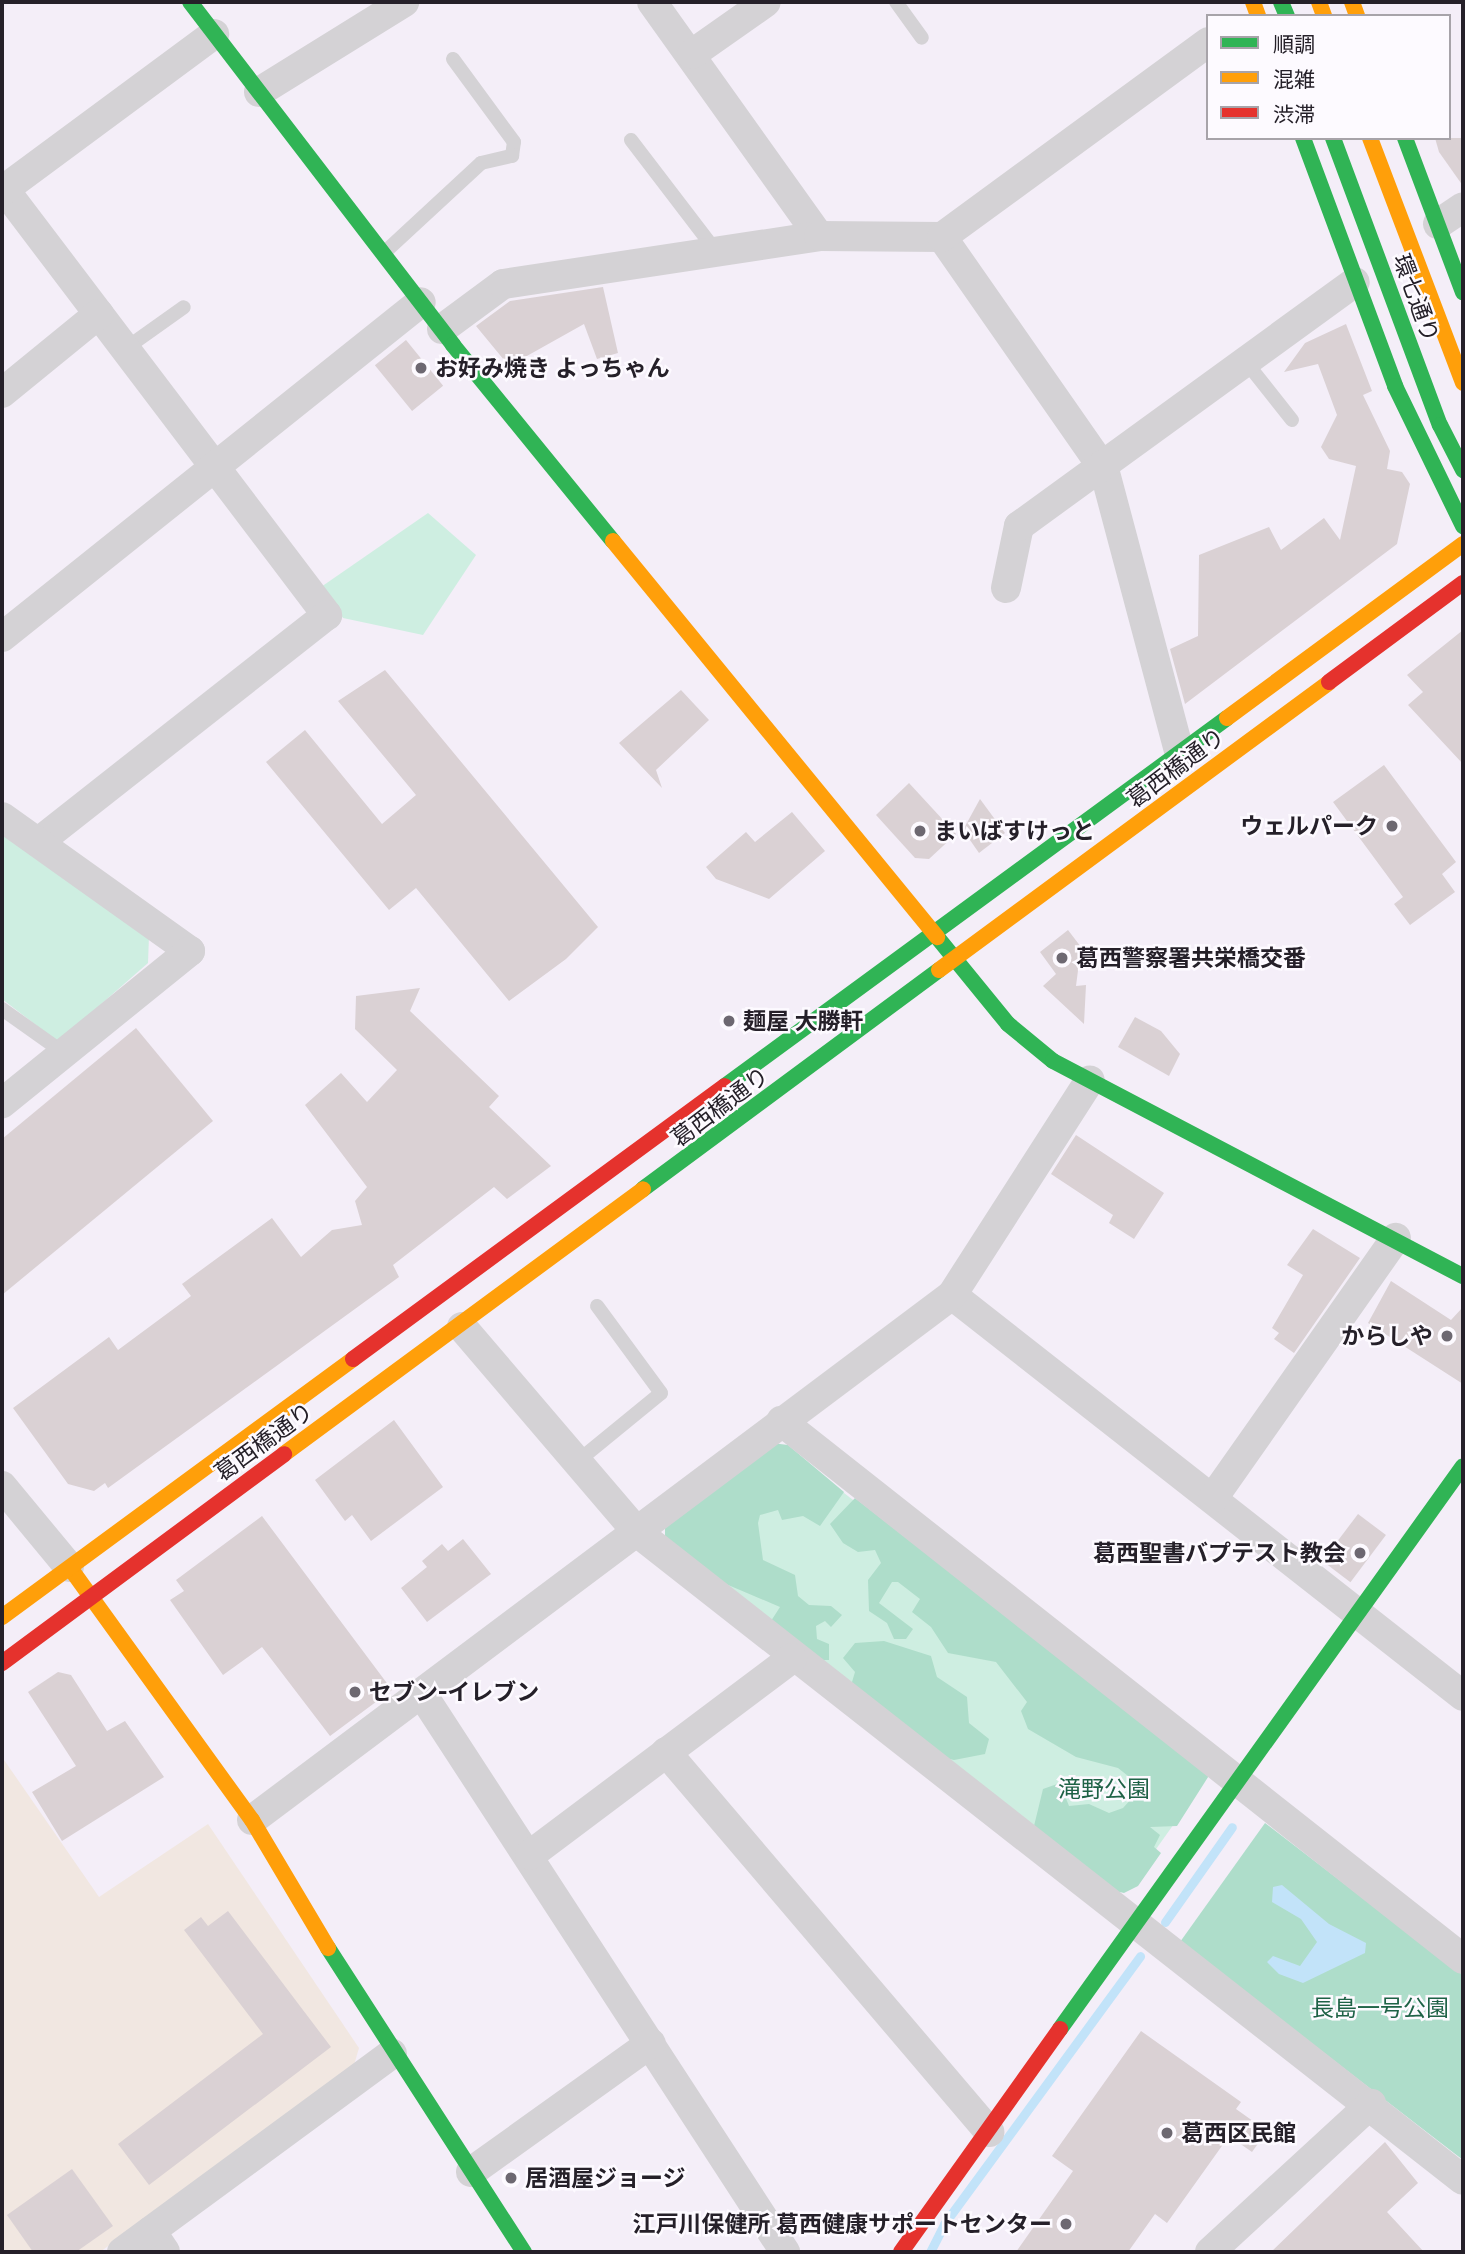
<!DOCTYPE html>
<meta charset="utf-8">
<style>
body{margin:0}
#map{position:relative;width:1465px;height:2254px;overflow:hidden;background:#f4eef8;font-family:"Fira Sans","Noto Sans JP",sans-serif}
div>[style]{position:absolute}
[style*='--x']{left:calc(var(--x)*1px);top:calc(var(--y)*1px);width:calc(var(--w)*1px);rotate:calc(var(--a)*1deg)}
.industrial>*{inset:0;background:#f1e7e1}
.green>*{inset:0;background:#ceeee1}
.forest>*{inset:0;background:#aeddca}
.water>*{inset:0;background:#c2e3f9}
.stream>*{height:9px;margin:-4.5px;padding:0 4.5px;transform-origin:4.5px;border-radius:4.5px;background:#c2e3f9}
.building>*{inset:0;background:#dad1d4;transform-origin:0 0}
.lane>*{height:14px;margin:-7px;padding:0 7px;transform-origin:7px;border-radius:7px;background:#d4d2d5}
.street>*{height:30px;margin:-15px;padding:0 15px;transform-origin:15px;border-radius:15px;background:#d4d2d5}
.fast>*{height:16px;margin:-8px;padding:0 8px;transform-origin:8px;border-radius:8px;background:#30b455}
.slow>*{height:16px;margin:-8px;padding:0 8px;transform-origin:8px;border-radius:8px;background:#ff9f0a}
.jam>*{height:16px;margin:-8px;padding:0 8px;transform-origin:8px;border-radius:8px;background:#e5322d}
.dots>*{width:19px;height:19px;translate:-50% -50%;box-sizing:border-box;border:4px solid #fdfaff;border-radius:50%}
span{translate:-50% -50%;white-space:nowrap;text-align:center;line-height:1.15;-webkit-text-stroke:5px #fdfaff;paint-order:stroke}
.street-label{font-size:23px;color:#252029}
.poi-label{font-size:23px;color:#252029;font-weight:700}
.left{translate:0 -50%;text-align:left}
.right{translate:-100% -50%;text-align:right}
.park-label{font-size:23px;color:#1e6246}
.frame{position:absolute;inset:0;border:4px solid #252029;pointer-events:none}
.legend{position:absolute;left:1206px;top:14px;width:245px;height:126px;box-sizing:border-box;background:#fdfaff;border:2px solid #a7a3a9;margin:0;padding:9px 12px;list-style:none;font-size:21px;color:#252029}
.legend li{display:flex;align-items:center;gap:14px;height:35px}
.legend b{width:35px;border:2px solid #a7a3a9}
</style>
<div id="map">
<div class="industrial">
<i style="clip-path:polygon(2px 1757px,99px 1897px,208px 1824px,359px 2048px,354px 2065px,100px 2252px,2px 2252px)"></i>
</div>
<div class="green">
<i style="clip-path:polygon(428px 513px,476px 555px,423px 635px,343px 618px,321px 587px)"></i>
<i style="clip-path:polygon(2px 834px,149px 936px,148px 963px,58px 1042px,2px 999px)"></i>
<i style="clip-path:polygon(786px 1448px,1204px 1772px,1203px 1783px,1127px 1890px,1116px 1893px,667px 1542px)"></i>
</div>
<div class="forest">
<i style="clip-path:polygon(772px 1443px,788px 1445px,844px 1492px,820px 1526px,803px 1516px,782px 1520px,778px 1510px,760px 1515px,758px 1523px,763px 1560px,795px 1575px,798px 1596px,809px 1605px,831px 1606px,842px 1615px,831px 1627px,825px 1621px,816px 1626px,817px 1639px,829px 1644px,829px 1660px,819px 1660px,771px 1621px,780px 1607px,707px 1576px,665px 1544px,665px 1524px)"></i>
<i style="clip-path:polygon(855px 1498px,1210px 1774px,1177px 1826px,1150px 1827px,1160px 1835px,1154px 1847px,1161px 1853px,1138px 1886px,1124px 1893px,1111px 1890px,1034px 1826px,1043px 1789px,1060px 1783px,1069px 1806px,1089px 1804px,1109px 1813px,1123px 1808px,1142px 1787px,1118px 1768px,1076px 1757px,1028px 1729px,1021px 1711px,1027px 1702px,996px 1662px,948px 1653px,931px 1627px,912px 1612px,920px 1599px,898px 1582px,892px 1582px,879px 1603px,913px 1629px,906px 1639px,894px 1639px,887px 1623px,869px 1611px,868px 1580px,881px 1563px,875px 1550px,858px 1552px,843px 1543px,830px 1524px)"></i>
<i style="clip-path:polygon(884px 1641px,931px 1656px,937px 1677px,967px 1697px,969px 1723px,989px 1739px,985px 1754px,954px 1760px,933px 1755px,849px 1692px,855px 1672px,843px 1658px,855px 1643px)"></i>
<i style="clip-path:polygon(1265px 1823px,1463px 1975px,1463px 2160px,1180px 1942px)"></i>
</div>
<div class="water">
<i style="clip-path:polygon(1282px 1885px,1329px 1924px,1366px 1943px,1365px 1953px,1303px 1983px,1279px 1974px,1267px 1962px,1273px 1956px,1300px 1966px,1317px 1942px,1301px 1919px,1272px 1902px,1273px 1887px)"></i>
</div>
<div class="stream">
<i style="--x:1165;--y:1922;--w:116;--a:-54.8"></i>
<i style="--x:930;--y:2252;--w:31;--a:-63"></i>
<i style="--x:944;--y:2224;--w:332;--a:-53.8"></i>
</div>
<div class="building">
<i style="clip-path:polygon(1435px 138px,1463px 138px,1463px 186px,1439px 152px)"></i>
<i style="clip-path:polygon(603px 287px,618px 353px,597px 359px,584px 324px,509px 366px,476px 326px,510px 301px)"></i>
<i style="clip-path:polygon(1346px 324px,1372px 391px,1363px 395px,1390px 451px,1387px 469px,1402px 472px,1410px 484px,1397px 544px,1185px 704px,1170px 649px,1198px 636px,1199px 555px,1269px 527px,1281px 550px,1324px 518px,1340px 540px,1356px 466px,1329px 459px,1321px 447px,1337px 415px,1318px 364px,1284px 372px,1305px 343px)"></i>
<i style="left:406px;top:340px;width:59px;height:40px;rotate:51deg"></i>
<i style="clip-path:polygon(1463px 630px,1463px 764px,1408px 705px,1423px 692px,1407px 675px)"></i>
<i style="clip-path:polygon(385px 670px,598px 927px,566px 959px,509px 1001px,416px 888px,389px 910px,266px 762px,305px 730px,382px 824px,416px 795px,338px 701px)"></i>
<i style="clip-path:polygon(681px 690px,709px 720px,656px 770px,662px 788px,619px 743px)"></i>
<i style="clip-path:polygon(1384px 765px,1456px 862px,1442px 874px,1455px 892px,1410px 925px,1394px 904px,1403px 897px,1333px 802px)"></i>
<i style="clip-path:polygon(909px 783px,956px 834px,929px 859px,915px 858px,876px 815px)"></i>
<i style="clip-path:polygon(980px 799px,1005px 833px,979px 853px,963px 830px)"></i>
<i style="clip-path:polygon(792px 812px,825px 851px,769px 899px,716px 879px,706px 867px,746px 832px,755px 842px)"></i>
<i style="clip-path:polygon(1068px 930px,1081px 947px,1076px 986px,1086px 985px,1084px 1024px,1043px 986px,1056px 974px,1040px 952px)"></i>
<i style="clip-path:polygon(420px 988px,410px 1011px,499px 1096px,489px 1107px,551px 1166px,507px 1199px,494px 1187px,393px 1265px,399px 1277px,108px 1488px,105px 1483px,94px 1491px,68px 1484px,13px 1408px,109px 1337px,118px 1350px,191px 1296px,182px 1284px,272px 1218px,301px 1257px,332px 1230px,362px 1225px,355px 1201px,367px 1187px,305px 1105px,341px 1073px,367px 1102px,397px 1070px,355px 1029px,356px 996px)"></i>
<i style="clip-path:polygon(1135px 1017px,1161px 1031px,1180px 1054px,1169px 1076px,1118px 1047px)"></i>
<i style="clip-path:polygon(136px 1028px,213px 1121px,2px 1295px,2px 1139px)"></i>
<i style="clip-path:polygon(1076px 1135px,1164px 1193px,1134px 1239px,1109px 1223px,1113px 1215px,1051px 1174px)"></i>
<i style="clip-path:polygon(1313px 1229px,1360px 1258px,1294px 1353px,1274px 1339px,1279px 1333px,1272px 1328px,1303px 1275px,1287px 1265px)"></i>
<i style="clip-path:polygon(1391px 1281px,1451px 1320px,1463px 1307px,1463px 1384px,1368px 1323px)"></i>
<i style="clip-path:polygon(394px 1420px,443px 1487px,371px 1541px,352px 1515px,345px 1521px,315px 1480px)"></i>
<i style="left:1358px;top:1514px;width:35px;height:59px;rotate:37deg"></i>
<i style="clip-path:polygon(262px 1516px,392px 1690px,330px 1736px,262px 1647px,223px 1675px,170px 1600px,184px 1591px,176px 1580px)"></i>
<i style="clip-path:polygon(463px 1539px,491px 1574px,427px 1622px,401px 1588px,427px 1567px,422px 1561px,442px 1544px,448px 1551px)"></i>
<i style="clip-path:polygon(58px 1672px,71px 1675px,107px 1731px,125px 1721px,164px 1777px,62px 1841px,32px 1792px,76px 1766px,28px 1692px)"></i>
<i style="clip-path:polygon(228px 1911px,331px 2047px,149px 2185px,118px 2144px,263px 2034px,184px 1930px,201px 1917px,208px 1926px)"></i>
<i style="clip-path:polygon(1141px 2031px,1241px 2102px,1236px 2109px,1267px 2131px,1252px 2152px,1229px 2136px,1167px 2223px,1155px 2214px,1128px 2252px,1016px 2252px,1073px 2171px,1052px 2156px)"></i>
<i style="clip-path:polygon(1385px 2142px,1418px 2183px,1387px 2212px,1424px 2252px,1271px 2252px)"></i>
<i style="clip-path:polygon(72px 2169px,113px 2226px,76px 2252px,33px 2252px,7px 2215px)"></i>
</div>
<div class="lane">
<i style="--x:896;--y:2;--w:44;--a:54.2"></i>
<i style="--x:631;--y:140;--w:140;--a:52.6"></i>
<i style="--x:385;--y:252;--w:131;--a:-42.8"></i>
<i style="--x:481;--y:163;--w:32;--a:-13"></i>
<i style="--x:512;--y:156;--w:14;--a:-82"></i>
<i style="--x:514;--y:142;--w:103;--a:-126.3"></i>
<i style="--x:125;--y:349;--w:72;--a:-35.4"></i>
<i style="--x:1246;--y:362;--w:74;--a:51.6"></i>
<i style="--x:2;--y:1009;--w:76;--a:35.4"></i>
<i style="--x:578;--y:1461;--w:107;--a:-39.3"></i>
<i style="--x:661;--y:1393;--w:108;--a:-126.3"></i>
</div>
<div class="street">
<i style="--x:652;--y:2;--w:287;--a:54.5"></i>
<i style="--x:692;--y:54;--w:90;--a:-35.1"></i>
<i style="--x:259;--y:92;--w:171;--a:-31.8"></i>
<i style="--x:4;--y:189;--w:535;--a:52.83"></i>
<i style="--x:327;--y:615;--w:367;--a:141.8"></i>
<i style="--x:2;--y:191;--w:264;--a:-36.5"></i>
<i style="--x:1438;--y:224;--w:30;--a:-34"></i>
<i style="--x:942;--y:237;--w:283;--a:55.1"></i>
<i style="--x:1104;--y:469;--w:295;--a:75.1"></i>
<i style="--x:442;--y:329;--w:76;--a:-36.4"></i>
<i style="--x:503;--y:284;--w:320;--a:-8.6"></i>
<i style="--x:819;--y:236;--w:123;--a:0.5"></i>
<i style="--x:942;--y:237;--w:330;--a:-36.2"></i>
<i style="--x:2;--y:393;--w:125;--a:-39.2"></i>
<i style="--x:1006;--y:588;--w:63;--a:-78.2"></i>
<i style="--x:1019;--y:526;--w:415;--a:-36"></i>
<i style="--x:2;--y:637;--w:536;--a:-38.64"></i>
<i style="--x:2;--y:817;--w:231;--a:35.5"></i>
<i style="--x:190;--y:951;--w:242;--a:141"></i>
<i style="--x:952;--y:1295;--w:650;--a:38.12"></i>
<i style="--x:462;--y:1327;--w:271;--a:49.5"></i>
<i style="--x:638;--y:1533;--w:1048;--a:38.11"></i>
<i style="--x:781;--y:1421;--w:869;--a:38.27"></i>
<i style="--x:2;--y:1486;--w:105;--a:50.4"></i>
<i style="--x:1213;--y:1498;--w:318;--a:-54.9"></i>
<i style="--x:422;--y:1694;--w:666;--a:56.95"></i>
<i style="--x:666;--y:1752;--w:499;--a:49.6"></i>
<i style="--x:252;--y:1820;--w:875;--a:-36.87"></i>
<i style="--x:952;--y:1295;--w:255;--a:-57.3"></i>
<i style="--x:530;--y:1855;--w:328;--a:-36.9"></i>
<i style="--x:471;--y:2172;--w:221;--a:-35.6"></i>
<i style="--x:151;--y:2231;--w:25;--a:56"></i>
<i style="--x:122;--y:2252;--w:335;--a:-36.3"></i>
<i style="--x:1210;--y:2252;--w:219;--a:-42.6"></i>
</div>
<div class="fast">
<i style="--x:190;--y:2;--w:432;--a:52.5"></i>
<i style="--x:453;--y:345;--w:253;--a:50.8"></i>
<i style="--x:1281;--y:2;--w:15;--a:67"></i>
<i style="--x:1303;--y:138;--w:265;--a:69.6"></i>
<i style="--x:1395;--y:386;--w:156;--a:64.1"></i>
<i style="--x:1333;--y:138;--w:306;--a:69.6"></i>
<i style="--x:1440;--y:425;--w:51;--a:62.9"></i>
<i style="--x:1405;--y:138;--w:165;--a:69.4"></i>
<i style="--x:937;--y:937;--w:112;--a:50.8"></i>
<i style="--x:1008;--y:1024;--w:58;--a:39.4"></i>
<i style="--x:1053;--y:1061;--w:463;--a:27.7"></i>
<i style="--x:725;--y:1086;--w:622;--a:-36.24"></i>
<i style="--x:643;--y:1189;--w:368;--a:-36.5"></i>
<i style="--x:328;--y:1948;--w:362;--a:57.2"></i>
<i style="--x:1060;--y:2029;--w:692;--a:-54.4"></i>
</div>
<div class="slow">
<i style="--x:1253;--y:2;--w:15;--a:70"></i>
<i style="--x:1319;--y:2;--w:15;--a:70"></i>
<i style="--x:1352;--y:2;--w:15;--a:70"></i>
<i style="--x:1370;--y:138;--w:262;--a:69.2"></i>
<i style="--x:613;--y:541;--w:512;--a:50.71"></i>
<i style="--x:1227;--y:718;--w:293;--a:-36.4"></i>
<i style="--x:939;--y:970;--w:485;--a:-36.4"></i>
<i style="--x:284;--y:1454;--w:446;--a:-36.4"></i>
<i style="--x:73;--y:1572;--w:306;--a:54.2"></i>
<i style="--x:252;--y:1820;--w:149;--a:59.3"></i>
<i style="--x:2;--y:1617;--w:436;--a:-36.3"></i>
</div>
<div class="jam">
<i style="--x:1329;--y:682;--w:167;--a:-36.5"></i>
<i style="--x:353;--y:1359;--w:461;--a:-36.3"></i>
<i style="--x:2;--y:1663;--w:351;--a:-36.5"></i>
<i style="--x:901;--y:2252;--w:274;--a:-54.5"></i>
</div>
<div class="dots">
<i style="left:421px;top:368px;background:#6d6871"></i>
<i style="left:1392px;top:826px;background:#6d6871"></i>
<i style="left:920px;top:831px;background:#6d6871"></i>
<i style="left:1062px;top:958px;background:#6d6871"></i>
<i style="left:729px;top:1021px;background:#6d6871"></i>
<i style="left:1447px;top:1336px;background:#6d6871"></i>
<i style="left:1360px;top:1553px;background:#6d6871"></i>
<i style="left:355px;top:1692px;background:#6d6871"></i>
<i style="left:1167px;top:2133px;background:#6d6871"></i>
<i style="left:511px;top:2178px;background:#6d6871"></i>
<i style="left:1066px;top:2224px;background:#6d6871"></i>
</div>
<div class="street-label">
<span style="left:1416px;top:298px;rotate:70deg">環七通り</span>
<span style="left:1176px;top:768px;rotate:-37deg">葛西橋通り</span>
<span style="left:720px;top:1107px;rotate:-37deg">葛西橋通り</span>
<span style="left:264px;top:1442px;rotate:-36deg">葛西橋通り</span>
</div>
<div class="poi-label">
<span class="left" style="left:435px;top:368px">お好み焼き よっちゃん</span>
<span class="right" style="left:1378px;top:826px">ウェルパーク</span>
<span class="left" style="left:934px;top:831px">まいばすけっと</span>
<span class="left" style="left:1076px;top:958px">葛西警察署共栄橋交番</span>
<span class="left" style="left:743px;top:1021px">麺屋 大勝軒</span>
<span class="right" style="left:1433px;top:1336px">からしや</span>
<span class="right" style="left:1346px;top:1553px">葛西聖書バプテスト教会</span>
<span class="left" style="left:369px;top:1692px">セブン-イレブン</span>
<span class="left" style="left:1181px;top:2133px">葛西区民館</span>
<span class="left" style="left:525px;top:2178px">居酒屋ジョージ</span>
<span class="right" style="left:1052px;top:2224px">江戸川保健所 葛西健康サポートセンター</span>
</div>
<div class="park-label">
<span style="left:1104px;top:1789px">滝野公園</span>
<span style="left:1380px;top:2008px">長島一号公園</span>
</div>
<div class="frame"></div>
<ul class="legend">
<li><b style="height:9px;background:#30b455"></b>順調</li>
<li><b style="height:9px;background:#ff9f0a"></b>混雑</li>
<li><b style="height:9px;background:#e5322d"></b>渋滞</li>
</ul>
</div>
